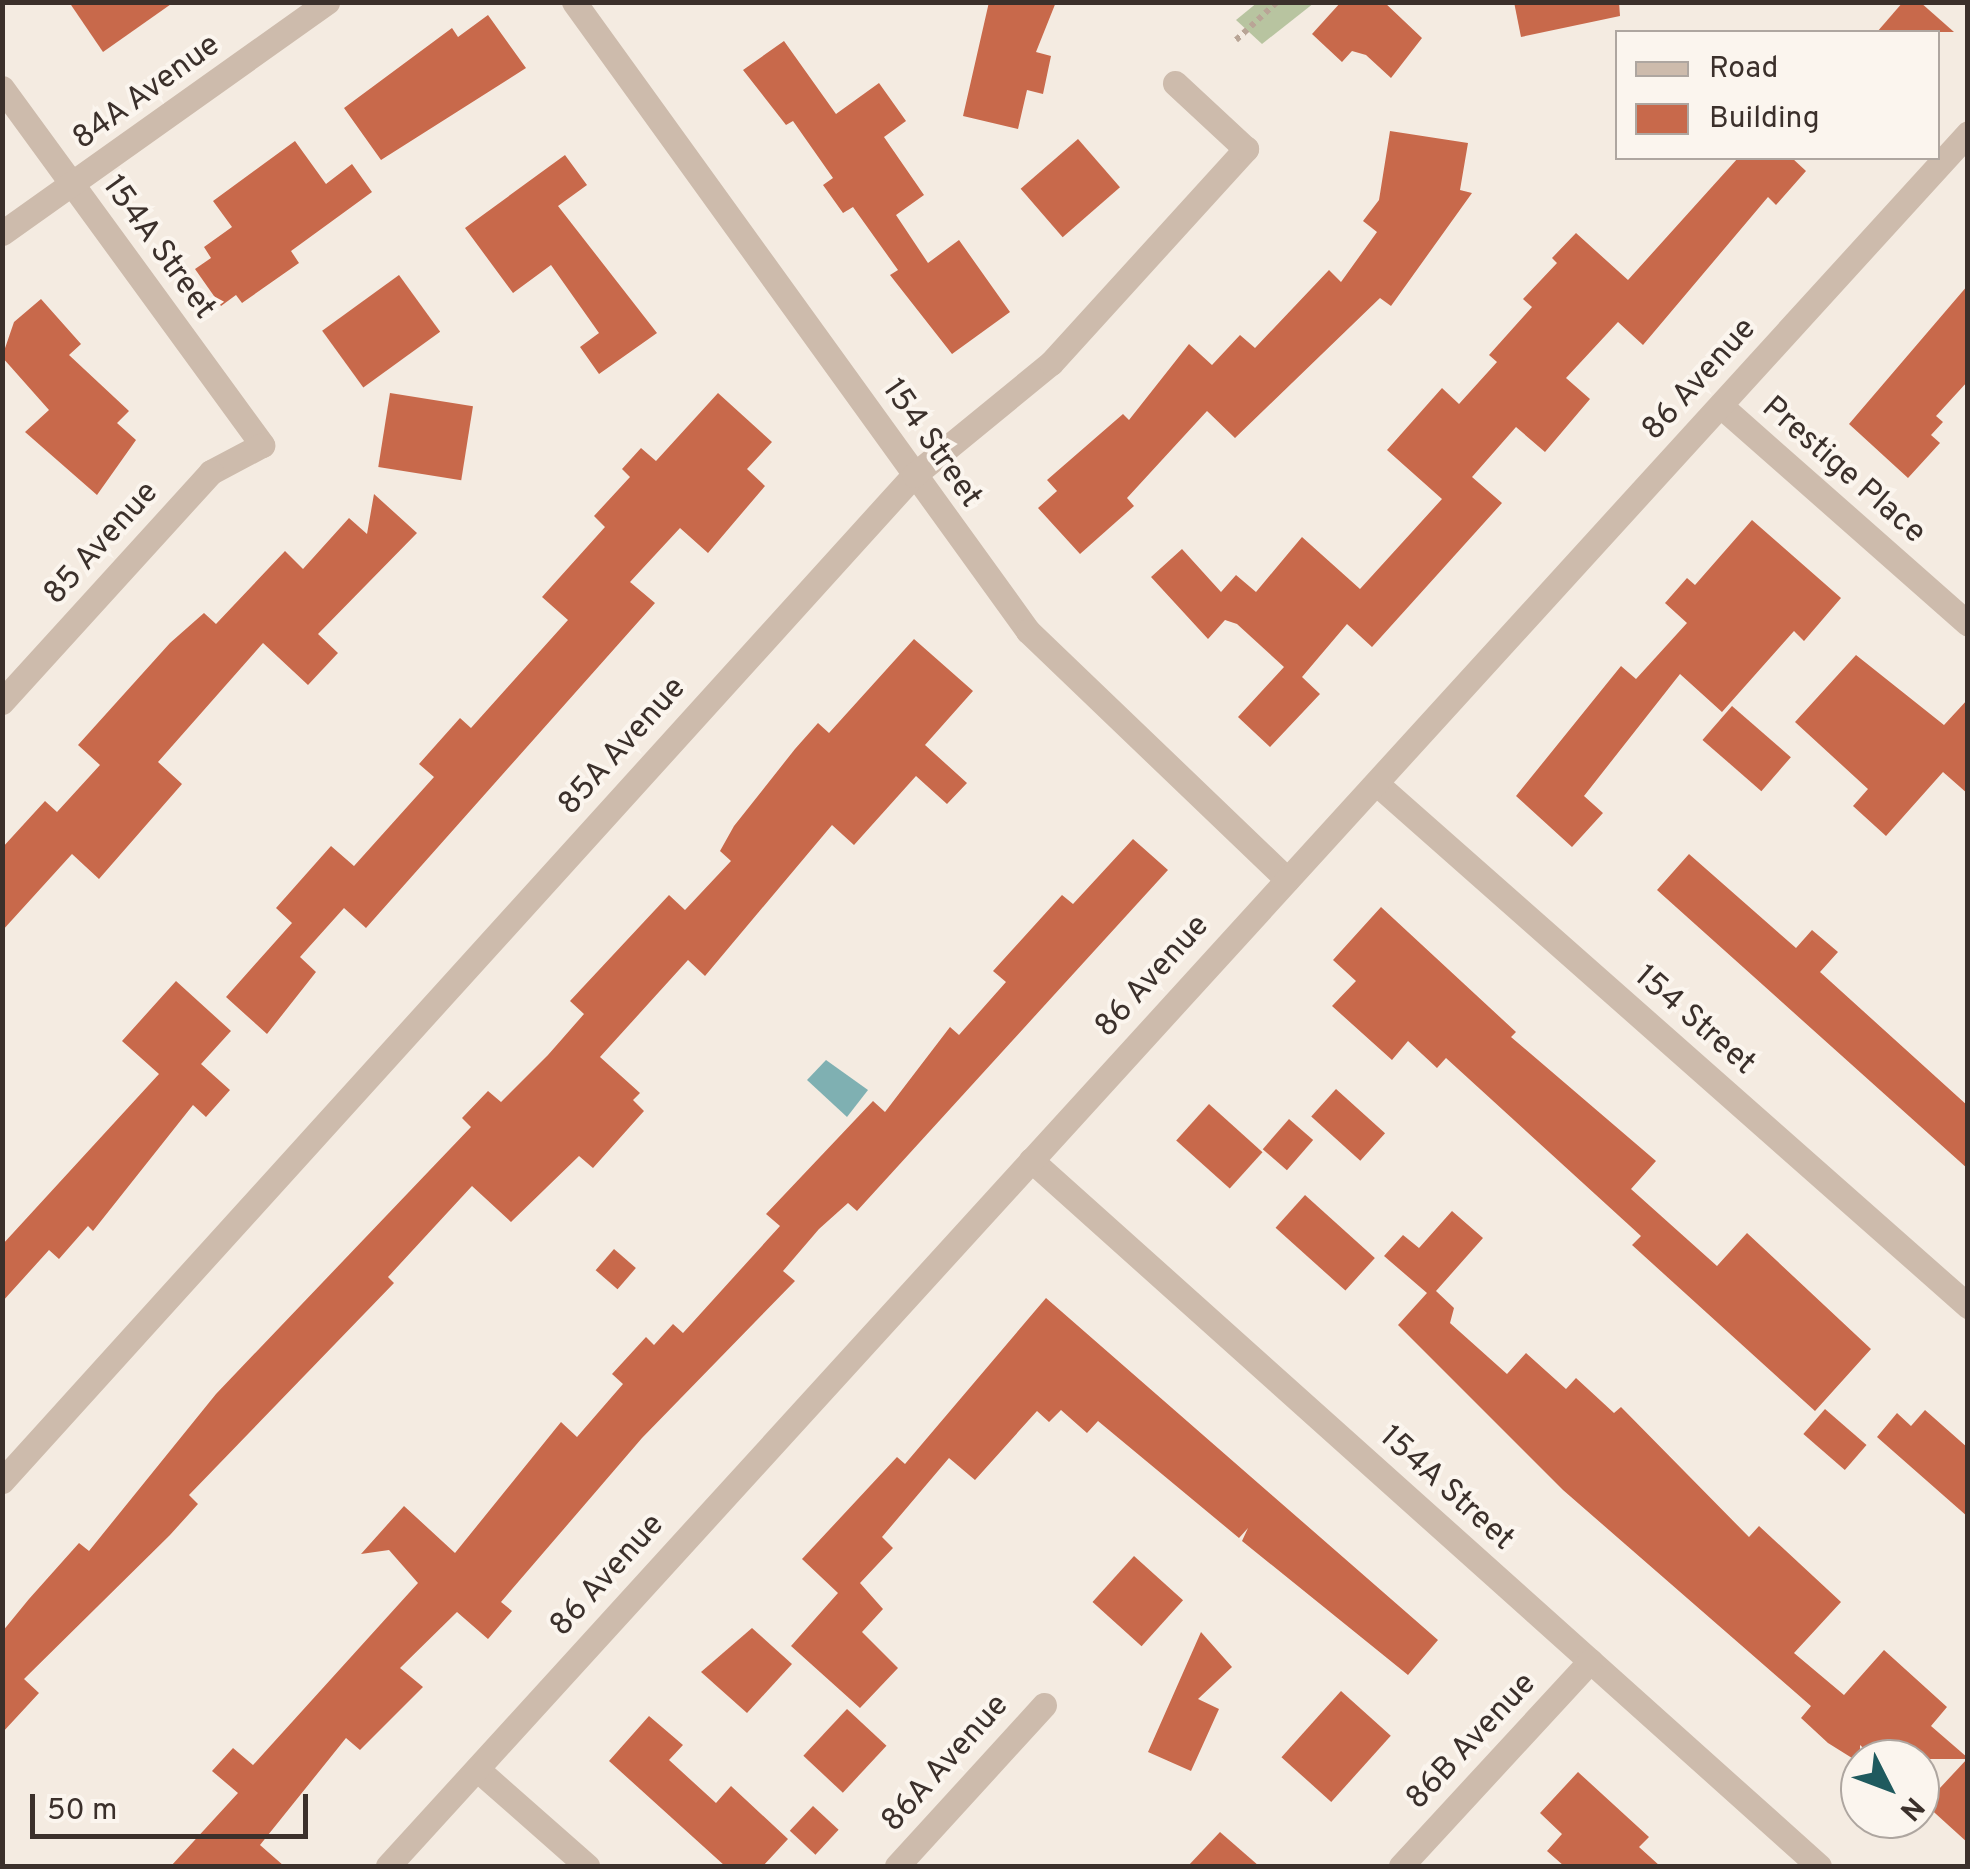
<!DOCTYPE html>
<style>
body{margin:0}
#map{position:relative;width:1970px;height:1869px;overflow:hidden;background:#f4ebe1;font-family:Overpass,sans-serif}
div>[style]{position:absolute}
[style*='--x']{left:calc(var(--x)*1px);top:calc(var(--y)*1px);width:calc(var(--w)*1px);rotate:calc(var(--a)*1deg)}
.green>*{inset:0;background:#b8c4a0}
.water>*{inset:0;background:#7fb0b2}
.building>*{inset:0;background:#c8694b;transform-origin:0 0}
.path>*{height:6px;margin-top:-3px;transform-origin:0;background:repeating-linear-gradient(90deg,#b9a596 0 5px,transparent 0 10px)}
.minor>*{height:25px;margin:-12.5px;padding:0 12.5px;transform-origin:12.5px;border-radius:12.5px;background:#cdbbac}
span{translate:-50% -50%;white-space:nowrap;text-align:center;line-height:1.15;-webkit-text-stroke:8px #fbf5ee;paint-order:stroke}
.street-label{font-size:32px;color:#3b302b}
.frame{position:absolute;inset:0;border:5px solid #3b302b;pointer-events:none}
.legend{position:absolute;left:1615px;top:30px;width:325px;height:130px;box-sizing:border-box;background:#fbf5ee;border:2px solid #aea6a0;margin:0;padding:12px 18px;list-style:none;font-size:30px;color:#3b302b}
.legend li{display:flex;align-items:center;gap:20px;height:50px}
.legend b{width:50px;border:2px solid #aea6a0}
.north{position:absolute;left:1840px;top:1739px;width:100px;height:100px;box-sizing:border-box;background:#fbf5ee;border:2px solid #aea6a0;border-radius:50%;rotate:132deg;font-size:28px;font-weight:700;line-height:40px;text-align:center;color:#3b302b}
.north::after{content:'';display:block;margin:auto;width:35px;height:45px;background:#1f5a5e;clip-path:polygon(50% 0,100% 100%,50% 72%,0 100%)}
.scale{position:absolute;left:30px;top:1794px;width:278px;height:45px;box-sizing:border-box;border:5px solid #3b302b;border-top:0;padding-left:12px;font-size:30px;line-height:35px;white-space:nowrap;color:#3b302b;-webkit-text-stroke:8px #fbf5ee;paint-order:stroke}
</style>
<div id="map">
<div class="green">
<i style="clip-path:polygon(1258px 2px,1314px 2px,1314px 3px,1262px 44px,1236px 20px)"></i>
</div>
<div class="water">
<i style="clip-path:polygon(826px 1060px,868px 1090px,847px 1117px,807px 1080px)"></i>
</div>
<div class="building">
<i style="clip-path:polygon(69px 2px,174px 2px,103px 52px)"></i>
<i style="clip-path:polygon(989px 2px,1056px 2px,1036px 52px,1051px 56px,1043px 94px,1027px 90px,1018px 129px,963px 116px)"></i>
<i style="clip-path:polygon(1341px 2px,1384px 2px,1422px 38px,1391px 78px,1366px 55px,1352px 51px,1342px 62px,1312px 34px)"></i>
<i style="clip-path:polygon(1514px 2px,1619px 2px,1620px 16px,1521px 37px)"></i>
<i style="clip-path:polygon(1903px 2px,1920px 2px,1954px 32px,1877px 32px)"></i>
<i style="clip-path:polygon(488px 15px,526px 68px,381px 160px,344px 108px,452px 28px,458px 37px)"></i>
<i style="clip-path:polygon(784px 41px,836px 114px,879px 83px,906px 121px,884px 137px,924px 195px,896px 215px,928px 263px,959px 240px,1010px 312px,952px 354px,890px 275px,898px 270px,853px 207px,843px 213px,823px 185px,833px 178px,793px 121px,786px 125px,743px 70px)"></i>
<i style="clip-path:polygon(1390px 131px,1468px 143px,1460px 190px,1472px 193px,1391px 306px,1380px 298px,1235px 438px,1207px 411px,1127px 498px,1134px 506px,1080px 554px,1038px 508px,1057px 491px,1047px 480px,1123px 414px,1129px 420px,1189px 344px,1212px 365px,1240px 335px,1255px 348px,1329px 270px,1341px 282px,1377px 232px,1363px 221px,1379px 200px)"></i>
<i style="left:1078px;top:139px;width:64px;height:76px;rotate:49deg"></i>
<i style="clip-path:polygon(295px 141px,326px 184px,352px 164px,372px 192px,291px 251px,299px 263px,242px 303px,236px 295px,221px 306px,195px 269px,211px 258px,204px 247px,232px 227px,213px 201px)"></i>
<i style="clip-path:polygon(565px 155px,587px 185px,558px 206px,657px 333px,599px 374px,580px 347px,599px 333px,551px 265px,513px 293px,465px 228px)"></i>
<i style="clip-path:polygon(1738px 158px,1792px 158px,1806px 171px,1776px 205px,1768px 197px,1643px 345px,1618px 322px,1566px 378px,1590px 399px,1545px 452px,1516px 427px,1472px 477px,1502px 503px,1372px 647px,1347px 624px,1302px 677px,1320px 694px,1270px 747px,1238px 717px,1284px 667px,1237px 624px,1225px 620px,1208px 639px,1151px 577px,1182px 549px,1221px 592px,1236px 575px,1256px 592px,1302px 537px,1360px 589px,1442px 499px,1387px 450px,1442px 388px,1459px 404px,1497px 362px,1489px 355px,1532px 307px,1523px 299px,1557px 263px,1552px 258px,1576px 233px,1628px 280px)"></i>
<i style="left:399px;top:275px;width:70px;height:95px;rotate:54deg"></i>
<i style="clip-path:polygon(1968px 285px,1968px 381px,1936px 416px,1943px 422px,1931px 435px,1940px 443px,1908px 478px,1849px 424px)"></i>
<i style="clip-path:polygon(41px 299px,81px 344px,69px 355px,129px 411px,117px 423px,136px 440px,97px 495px,25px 432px,49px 410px,2px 357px,14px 322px)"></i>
<i style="left:390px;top:393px;width:84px;height:75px;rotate:9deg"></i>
<i style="clip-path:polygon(718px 393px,772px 442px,747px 469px,765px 486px,708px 553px,680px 528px,630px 582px,655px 603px,366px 928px,344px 908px,300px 957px,316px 972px,267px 1034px,226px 997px,292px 923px,276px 908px,331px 846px,354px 866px,434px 777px,419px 764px,460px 718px,471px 728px,568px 620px,542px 597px,605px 527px,594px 516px,630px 477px,622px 469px,641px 448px,656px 461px)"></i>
<i style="clip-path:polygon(374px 494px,417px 533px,318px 634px,338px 653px,308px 685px,263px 643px,158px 762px,182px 784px,99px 879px,72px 854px,2px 931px,2px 848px,45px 801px,57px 812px,100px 765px,78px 745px,170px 643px,204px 613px,216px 624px,285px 551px,303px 569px,349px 518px,367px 534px)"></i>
<i style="clip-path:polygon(1752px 520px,1841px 598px,1804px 641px,1794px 631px,1722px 712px,1680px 674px,1584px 796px,1603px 813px,1572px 847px,1516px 796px,1621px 666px,1636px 679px,1687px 623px,1665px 603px,1687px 578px,1695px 585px)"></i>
<i style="clip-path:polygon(914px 639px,973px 691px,925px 745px,967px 783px,947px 804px,916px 776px,854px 845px,832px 825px,705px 976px,688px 960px,600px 1057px,640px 1093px,633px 1100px,644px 1111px,593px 1168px,579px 1156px,511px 1222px,472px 1186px,388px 1277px,394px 1283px,189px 1495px,198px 1504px,170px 1535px,24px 1679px,39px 1693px,2px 1733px,2px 1632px,29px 1599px,79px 1543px,89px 1551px,216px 1394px,471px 1127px,462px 1118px,488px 1091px,501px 1102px,548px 1055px,584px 1014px,570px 1001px,669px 895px,685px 910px,731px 861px,720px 851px,734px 826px,795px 749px,818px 723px,829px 733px)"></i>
<i style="clip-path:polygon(1856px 655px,1944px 725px,1968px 699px,1968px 794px,1943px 772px,1886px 836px,1853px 806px,1868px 789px,1795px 722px)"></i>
<i style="left:1732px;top:706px;width:78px;height:45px;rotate:41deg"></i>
<i style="clip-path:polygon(1133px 839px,1168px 870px,857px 1211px,848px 1203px,819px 1229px,783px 1271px,795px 1281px,642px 1438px,501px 1602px,512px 1611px,488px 1639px,457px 1612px,400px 1668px,423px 1687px,360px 1750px,346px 1738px,260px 1845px,284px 1866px,171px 1866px,238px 1793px,212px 1771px,233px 1748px,253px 1765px,418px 1583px,389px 1550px,361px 1554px,404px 1506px,455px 1553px,561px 1422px,577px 1437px,623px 1384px,612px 1374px,646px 1337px,654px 1345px,673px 1324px,683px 1333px,780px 1226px,766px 1214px,873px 1101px,885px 1112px,950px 1027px,959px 1035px,1006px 982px,993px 971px,1062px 895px,1073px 904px)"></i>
<i style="clip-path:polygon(1689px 854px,1796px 948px,1812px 930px,1838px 952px,1820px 972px,1968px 1106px,1968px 1169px,1657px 890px)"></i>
<i style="clip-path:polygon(1381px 907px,1516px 1032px,1511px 1037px,1656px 1161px,1631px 1189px,1717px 1266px,1747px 1233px,1871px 1349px,1815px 1411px,1632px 1245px,1641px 1236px,1446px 1058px,1437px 1068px,1408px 1041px,1392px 1060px,1332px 1006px,1356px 981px,1333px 960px)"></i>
<i style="clip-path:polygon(176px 981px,231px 1031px,201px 1064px,230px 1090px,206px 1117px,193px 1105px,93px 1231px,88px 1226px,59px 1259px,49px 1250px,2px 1302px,2px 1245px,159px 1074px,122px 1041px)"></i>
<i style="left:1336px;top:1089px;width:66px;height:37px;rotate:42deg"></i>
<i style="left:1209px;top:1104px;width:72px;height:49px;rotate:42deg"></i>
<i style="left:1289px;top:1119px;width:32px;height:40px;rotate:41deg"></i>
<i style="left:1305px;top:1195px;width:94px;height:44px;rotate:42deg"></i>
<i style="clip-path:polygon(1452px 1211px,1483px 1238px,1436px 1291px,1454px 1308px,1450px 1323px,1507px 1374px,1526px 1353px,1566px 1389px,1576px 1378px,1614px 1413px,1621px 1407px,1749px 1537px,1759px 1526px,1841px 1602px,1794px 1653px,1844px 1695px,1884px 1650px,1947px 1707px,1931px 1726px,1968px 1758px,1968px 1843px,1925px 1804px,1967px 1759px,1875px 1759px,1860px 1745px,1860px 1763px,1828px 1743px,1801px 1718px,1811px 1706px,1563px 1490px,1398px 1325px,1427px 1293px,1384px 1256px,1403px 1235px,1419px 1248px)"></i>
<i style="left:614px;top:1249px;width:29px;height:28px;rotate:41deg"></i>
<i style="clip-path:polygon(1046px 1298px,1438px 1640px,1408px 1675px,1242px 1541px,1248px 1528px,1239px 1538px,1098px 1421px,1087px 1433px,1061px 1410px,1049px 1422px,1037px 1411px,975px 1480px,949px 1458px,882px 1537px,893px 1548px,860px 1583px,883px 1609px,862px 1632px,898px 1668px,860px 1708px,791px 1646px,838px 1593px,802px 1559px,897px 1457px,905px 1464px)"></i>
<i style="left:1825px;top:1409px;width:55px;height:33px;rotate:41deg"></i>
<i style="clip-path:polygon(1925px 1410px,1968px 1448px,1968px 1517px,1877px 1437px,1897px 1413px,1911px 1426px)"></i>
<i style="left:1134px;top:1556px;width:66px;height:62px;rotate:42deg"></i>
<i style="clip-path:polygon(752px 1628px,792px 1664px,747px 1713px,701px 1672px)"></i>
<i style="clip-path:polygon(1201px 1632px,1232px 1667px,1198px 1699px,1219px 1709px,1191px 1771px,1148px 1752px)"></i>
<i style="left:1341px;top:1691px;width:67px;height:89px;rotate:42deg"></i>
<i style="left:847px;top:1709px;width:54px;height:64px;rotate:43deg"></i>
<i style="clip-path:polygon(649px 1716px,683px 1745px,669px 1760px,716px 1803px,731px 1786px,788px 1839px,763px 1866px,725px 1866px,609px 1761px)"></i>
<i style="clip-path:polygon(1578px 1772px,1649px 1837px,1639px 1847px,1660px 1866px,1564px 1866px,1547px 1851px,1562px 1834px,1540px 1813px)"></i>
<i style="left:813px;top:1806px;width:35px;height:34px;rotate:43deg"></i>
<i style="clip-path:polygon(1220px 1832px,1259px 1866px,1188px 1866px)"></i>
</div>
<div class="path">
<i style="--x:1236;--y:40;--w:56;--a:-42.8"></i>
</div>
<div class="minor">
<i style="--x:574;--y:2;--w:776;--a:54.18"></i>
<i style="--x:1028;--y:631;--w:359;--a:43.8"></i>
<i style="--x:2;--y:88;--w:442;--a:53.9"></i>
<i style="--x:262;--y:445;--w:58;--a:152.1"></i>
<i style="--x:211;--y:472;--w:311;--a:132.3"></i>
<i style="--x:2;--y:233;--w:399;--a:-35.4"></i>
<i style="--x:1721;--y:406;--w:329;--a:41.4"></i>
<i style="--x:1377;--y:784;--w:789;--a:41.45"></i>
<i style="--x:1031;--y:1160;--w:1058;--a:41.86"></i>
<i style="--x:2;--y:1481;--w:1358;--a:-47.81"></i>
<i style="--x:914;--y:475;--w:177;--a:-39.3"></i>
<i style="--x:1051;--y:363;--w:290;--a:-47.7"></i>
<i style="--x:1246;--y:149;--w:97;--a:-137.1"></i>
<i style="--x:477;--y:1769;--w:147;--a:41.4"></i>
<i style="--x:388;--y:1866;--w:2345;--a:-47.64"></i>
<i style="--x:897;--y:1866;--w:218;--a:-47.6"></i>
<i style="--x:1401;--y:1866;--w:279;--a:-47.3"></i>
</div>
<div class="street-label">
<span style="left:147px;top:93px;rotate:-36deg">84A Avenue</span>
<span style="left:158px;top:248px;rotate:54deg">154A Street</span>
<span style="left:1700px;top:380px;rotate:-48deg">86 Avenue</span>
<span style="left:931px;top:444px;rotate:55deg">154 Street</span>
<span style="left:1843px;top:471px;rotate:41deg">Prestige Place</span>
<span style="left:102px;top:544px;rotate:-48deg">85 Avenue</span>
<span style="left:623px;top:747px;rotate:-48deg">85A Avenue</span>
<span style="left:1153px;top:977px;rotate:-48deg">86 Avenue</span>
<span style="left:1694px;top:1021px;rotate:41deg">154 Street</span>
<span style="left:1446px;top:1489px;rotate:42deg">154A Street</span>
<span style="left:608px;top:1576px;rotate:-48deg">86 Avenue</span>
<span style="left:1472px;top:1742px;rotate:-47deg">86B Avenue</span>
<span style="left:946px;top:1764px;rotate:-48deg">86A Avenue</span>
</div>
<div class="frame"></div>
<ul class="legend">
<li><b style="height:12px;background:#cdbbac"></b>Road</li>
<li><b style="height:28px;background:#c8694b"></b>Building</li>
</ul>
<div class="north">N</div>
<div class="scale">50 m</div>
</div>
